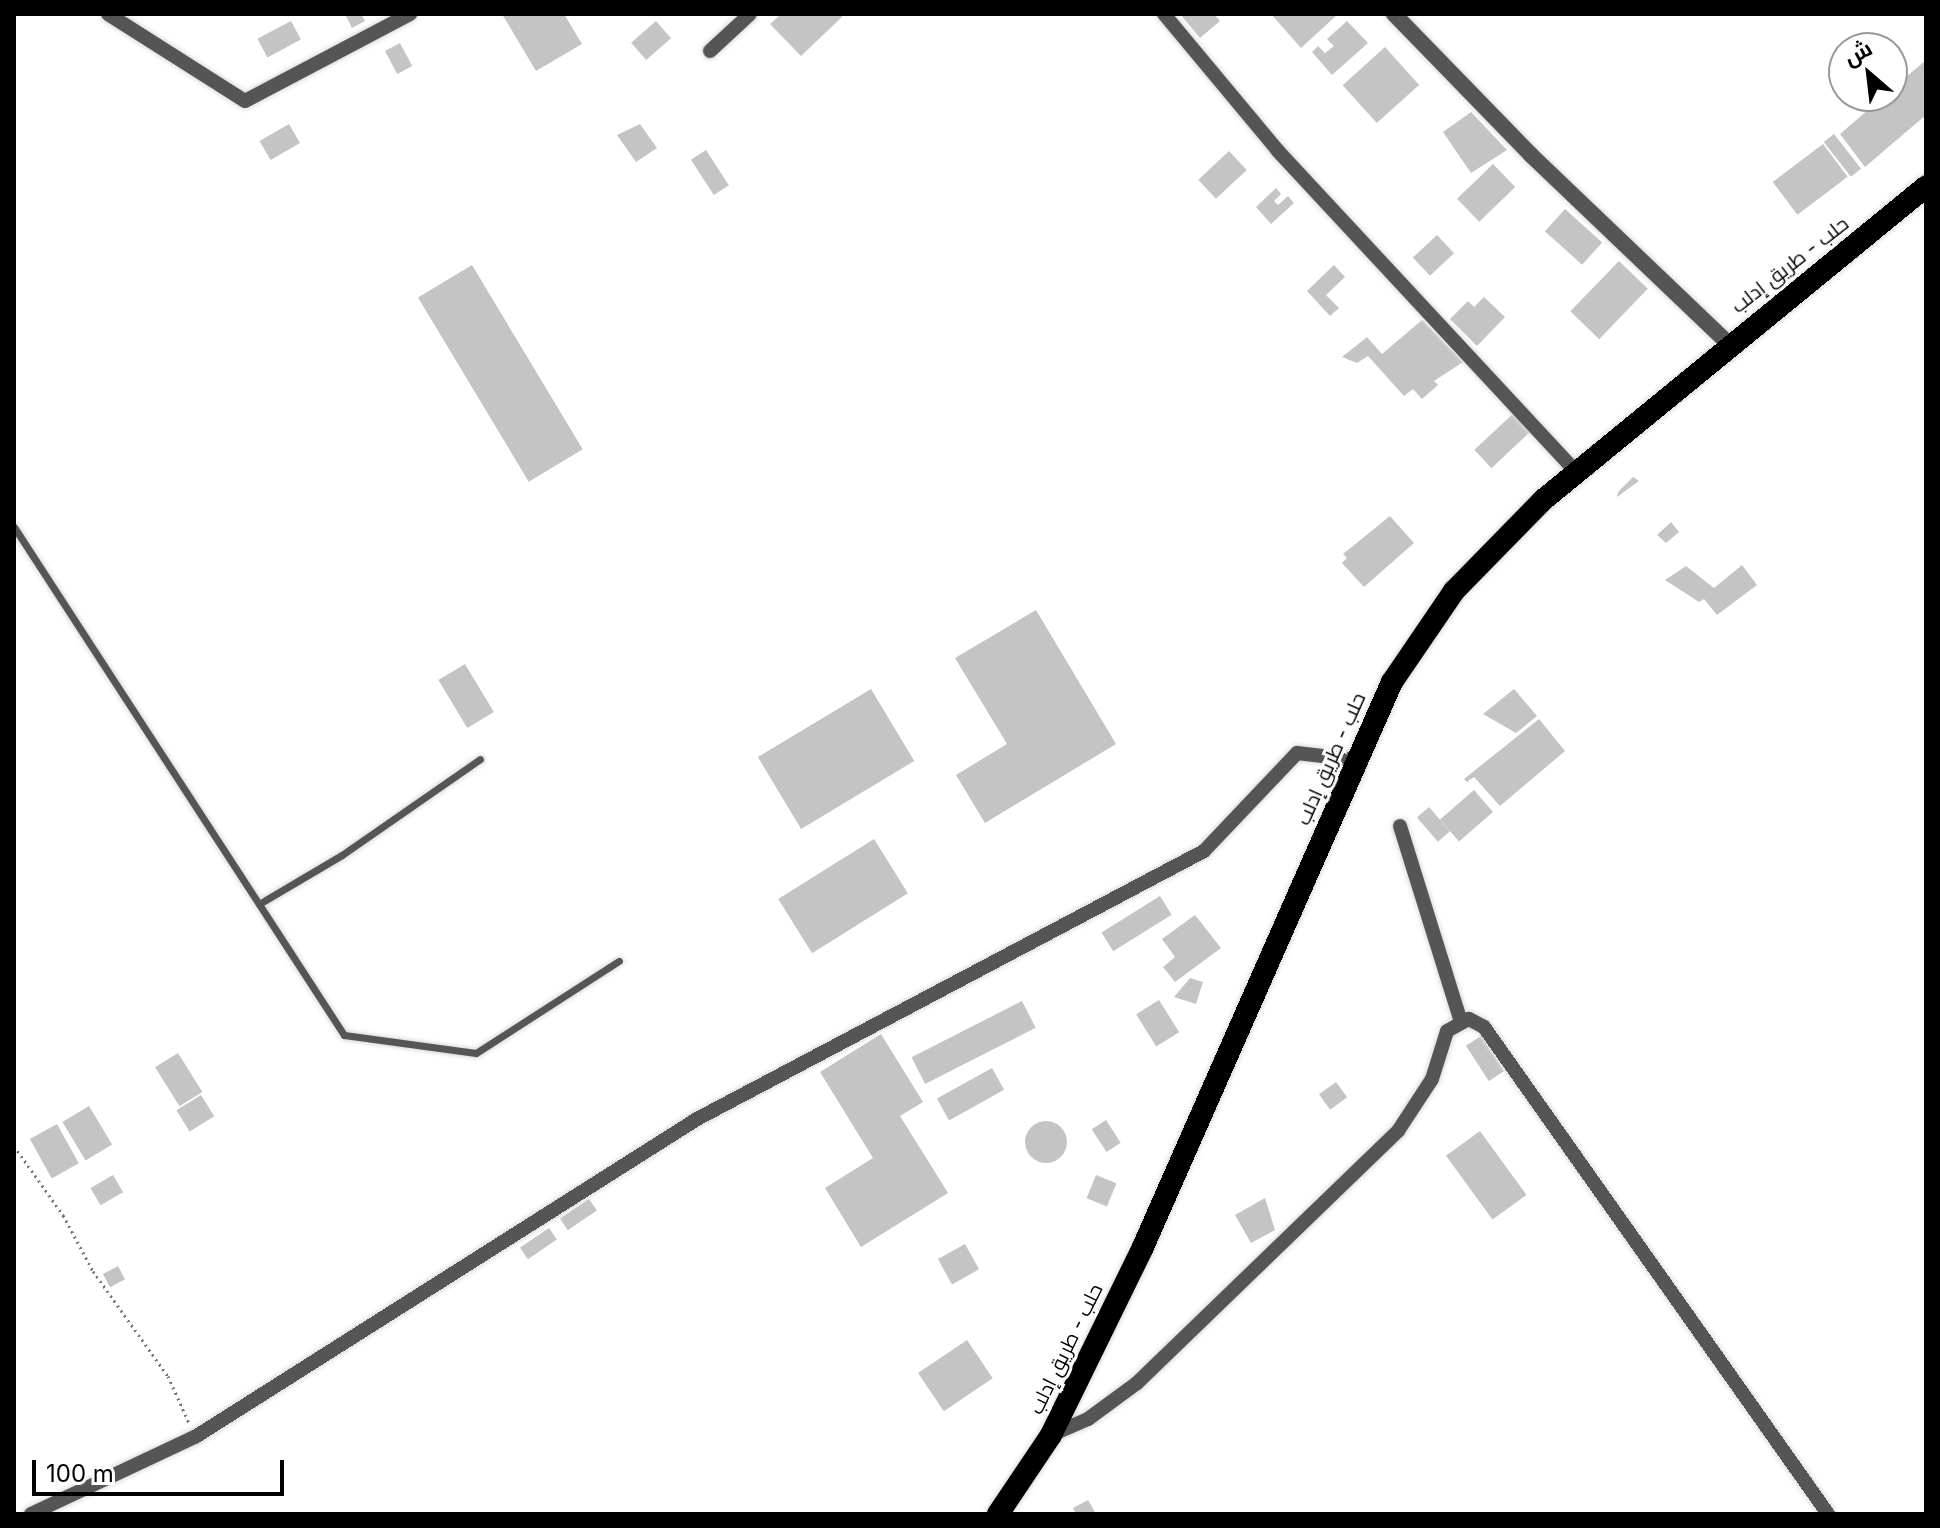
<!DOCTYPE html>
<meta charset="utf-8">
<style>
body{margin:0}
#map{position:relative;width:1940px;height:1528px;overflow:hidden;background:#fff;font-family:Inter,Cairo,sans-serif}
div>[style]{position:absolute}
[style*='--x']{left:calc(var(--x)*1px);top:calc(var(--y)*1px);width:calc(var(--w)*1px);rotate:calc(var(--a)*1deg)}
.building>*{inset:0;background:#c4c4c4;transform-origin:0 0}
.round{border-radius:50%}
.path>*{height:3px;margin-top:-1.5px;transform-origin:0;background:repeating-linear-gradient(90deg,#777 0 2px,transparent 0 6px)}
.roads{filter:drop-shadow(0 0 2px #dbdbdb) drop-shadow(0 0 2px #dbdbdb)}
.service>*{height:7px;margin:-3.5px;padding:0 3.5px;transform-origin:3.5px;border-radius:3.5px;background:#555}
.minor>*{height:14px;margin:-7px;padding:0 7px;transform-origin:7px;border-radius:7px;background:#555}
.tertiary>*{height:16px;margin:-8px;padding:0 8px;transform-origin:8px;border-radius:8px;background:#555}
.trunk>*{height:22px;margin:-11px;padding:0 11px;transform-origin:11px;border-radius:11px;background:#000}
span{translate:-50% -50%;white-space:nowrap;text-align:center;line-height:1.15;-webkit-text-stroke:6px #fff;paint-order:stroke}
.street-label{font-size:20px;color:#000}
.frame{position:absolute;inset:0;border:16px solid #000;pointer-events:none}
.north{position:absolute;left:1828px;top:32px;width:80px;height:80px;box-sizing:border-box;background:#fff;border:2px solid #999;border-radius:50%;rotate:332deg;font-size:22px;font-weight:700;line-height:32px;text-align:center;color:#000}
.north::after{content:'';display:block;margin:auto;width:28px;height:36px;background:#000;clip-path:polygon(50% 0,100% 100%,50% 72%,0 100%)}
.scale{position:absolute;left:32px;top:1460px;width:252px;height:36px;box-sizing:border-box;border:4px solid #000;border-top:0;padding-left:10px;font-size:24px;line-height:28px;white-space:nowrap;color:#000;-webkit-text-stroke:6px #fff;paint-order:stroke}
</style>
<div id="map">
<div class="building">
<i style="clip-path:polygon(361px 14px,365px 21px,352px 28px,346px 16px)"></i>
<i style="clip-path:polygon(502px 14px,564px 14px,582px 44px,536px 71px)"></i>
<i style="clip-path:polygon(781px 14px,840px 14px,842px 17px,801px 56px,770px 24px)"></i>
<i style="clip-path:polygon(1180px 14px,1214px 14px,1220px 21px,1200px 38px)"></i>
<i style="clip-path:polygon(1271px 14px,1338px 14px,1301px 48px)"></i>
<i style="left:291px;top:21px;width:21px;height:38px;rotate:62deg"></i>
<i style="left:656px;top:21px;width:23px;height:33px;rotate:49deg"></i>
<i style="clip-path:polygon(1347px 21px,1368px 43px,1332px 75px,1312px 52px,1318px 46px,1325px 53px,1334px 46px,1327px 39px)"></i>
<i style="left:400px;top:43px;width:26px;height:17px;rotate:62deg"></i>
<i style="left:1385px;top:47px;width:51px;height:57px;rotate:48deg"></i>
<i style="clip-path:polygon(1926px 60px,1926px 115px,1865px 167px,1840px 134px,1884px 96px,1892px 96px,1892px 89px)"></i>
<i style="clip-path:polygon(1471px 112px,1507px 150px,1471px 173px,1443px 132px)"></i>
<i style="left:289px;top:124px;width:22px;height:34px;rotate:60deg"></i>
<i style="clip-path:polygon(640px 124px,657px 148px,636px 162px,617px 135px)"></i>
<i style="left:1834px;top:134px;width:44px;height:13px;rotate:52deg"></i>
<i style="left:1823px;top:144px;width:41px;height:63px;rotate:53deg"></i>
<i style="left:706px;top:150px;width:42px;height:18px;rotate:57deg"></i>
<i style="left:1229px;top:151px;width:26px;height:42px;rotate:47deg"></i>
<i style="left:1493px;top:164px;width:32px;height:50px;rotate:46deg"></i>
<i style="clip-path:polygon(1276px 188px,1281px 194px,1274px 201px,1278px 205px,1288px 196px,1294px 203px,1271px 224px,1256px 207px)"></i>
<i style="left:1565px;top:209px;width:50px;height:30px;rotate:42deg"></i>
<i style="left:1437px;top:235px;width:25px;height:33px;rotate:47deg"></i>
<i style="left:1619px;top:261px;width:40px;height:70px;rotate:44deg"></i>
<i style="left:472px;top:265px;width:215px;height:63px;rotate:59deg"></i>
<i style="clip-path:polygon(1334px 265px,1345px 277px,1326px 295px,1339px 308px,1330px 316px,1307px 291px)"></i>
<i style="clip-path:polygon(1484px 297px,1505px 317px,1477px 346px,1450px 319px,1468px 301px,1474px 307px)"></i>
<i style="clip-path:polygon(1422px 320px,1463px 362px,1434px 381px,1438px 385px,1422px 399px,1413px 389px,1404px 396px,1368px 356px,1357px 363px,1342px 357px,1367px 337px,1382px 354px)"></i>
<i style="left:1516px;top:411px;width:25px;height:57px;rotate:47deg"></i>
<i style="clip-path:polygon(1633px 477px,1639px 481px,1617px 497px,1618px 492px)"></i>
<i style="clip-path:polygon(1390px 516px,1414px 543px,1364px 587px,1342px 563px,1347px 558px,1343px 554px)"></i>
<i style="clip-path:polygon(1671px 522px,1679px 532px,1666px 543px,1657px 535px)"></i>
<i style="clip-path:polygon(1742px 565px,1757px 585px,1717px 615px,1704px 599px,1699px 602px,1665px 580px,1686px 566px,1714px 588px)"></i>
<i style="clip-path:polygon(1036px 610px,1116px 744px,985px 823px,956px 775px,1007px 744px,955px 658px)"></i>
<i style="left:465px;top:664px;width:56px;height:31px;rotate:59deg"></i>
<i style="left:871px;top:689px;width:84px;height:132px;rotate:59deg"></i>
<i style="clip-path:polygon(1514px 689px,1537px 716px,1516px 733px,1483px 714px)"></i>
<i style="clip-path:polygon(1539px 719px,1565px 751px,1500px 806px,1474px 777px,1467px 782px,1464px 779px)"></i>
<i style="left:1474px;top:790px;width:29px;height:45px;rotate:49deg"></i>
<i style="left:1429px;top:807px;width:32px;height:16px;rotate:49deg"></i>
<i style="left:874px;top:839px;width:64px;height:113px;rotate:58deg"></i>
<i style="left:1160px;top:896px;width:22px;height:69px;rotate:58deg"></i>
<i style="clip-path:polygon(1195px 915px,1221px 948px,1175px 982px,1163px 967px,1175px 957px,1162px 939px)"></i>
<i style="clip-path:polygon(1190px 978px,1203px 982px,1196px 1004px,1174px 997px)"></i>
<i style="left:1159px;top:1000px;width:38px;height:27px;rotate:58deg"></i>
<i style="left:1022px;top:1001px;width:30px;height:124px;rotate:63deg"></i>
<i style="clip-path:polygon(881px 1034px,923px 1102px,900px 1116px,948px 1193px,861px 1247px,825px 1188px,873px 1158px,820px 1072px)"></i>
<i style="left:1481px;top:1036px;width:42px;height:18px;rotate:57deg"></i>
<i style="left:178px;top:1053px;width:46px;height:27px;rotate:58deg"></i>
<i style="left:992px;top:1068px;width:25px;height:63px;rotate:61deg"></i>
<i style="left:1336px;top:1082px;width:19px;height:21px;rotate:54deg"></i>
<i style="left:201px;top:1095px;width:25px;height:29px;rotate:58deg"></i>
<i style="left:89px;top:1106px;width:45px;height:31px;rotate:59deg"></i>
<i style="left:1106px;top:1120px;width:27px;height:17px;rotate:57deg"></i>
<i class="round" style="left:1025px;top:1121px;width:42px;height:42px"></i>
<i style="left:57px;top:1124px;width:45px;height:31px;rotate:61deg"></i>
<i style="left:1480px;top:1131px;width:79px;height:42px;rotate:54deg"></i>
<i style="left:113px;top:1175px;width:20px;height:26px;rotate:60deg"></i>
<i style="left:1096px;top:1175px;width:22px;height:25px;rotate:22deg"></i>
<i style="clip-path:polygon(1265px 1198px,1275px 1230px,1251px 1243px,1235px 1215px)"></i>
<i style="left:589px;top:1199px;width:14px;height:35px;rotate:56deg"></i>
<i style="left:549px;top:1228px;width:14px;height:35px;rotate:56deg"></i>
<i style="left:965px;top:1244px;width:29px;height:31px;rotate:61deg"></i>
<i style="left:118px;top:1266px;width:15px;height:17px;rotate:62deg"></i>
<i style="left:967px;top:1340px;width:46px;height:59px;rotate:56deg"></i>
<i style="clip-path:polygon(1088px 1500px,1096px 1514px,1076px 1514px,1073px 1508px)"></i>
</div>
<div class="path">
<i style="--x:14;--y:1146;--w:85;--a:54.6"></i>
<i style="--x:63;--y:1215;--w:64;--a:61.8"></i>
<i style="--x:93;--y:1271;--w:129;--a:54.5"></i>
<i style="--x:168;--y:1376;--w:51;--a:65.9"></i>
</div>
<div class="roads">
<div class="service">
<i style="--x:14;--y:527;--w:606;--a:56.99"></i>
<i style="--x:344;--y:1035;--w:133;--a:7.8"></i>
<i style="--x:476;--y:1053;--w:170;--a:-32.8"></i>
<i style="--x:259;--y:904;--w:96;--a:-30.6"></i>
<i style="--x:342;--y:855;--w:168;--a:-34.8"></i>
</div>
<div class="minor">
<i style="--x:108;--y:14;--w:162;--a:32.4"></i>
<i style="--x:245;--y:101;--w:187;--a:-27.8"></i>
<i style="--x:1164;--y:14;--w:178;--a:50.2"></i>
<i style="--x:1278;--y:151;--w:438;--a:47.1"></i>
<i style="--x:710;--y:51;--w:54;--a:-42.8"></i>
<i style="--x:1400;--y:826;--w:202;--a:72.7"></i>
<i style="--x:1051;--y:1435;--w:40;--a:-23.4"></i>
<i style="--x:1088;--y:1419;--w:61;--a:-36.3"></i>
<i style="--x:1137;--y:1383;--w:363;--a:-44"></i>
<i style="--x:1398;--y:1131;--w:62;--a:-56.8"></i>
<i style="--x:1432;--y:1079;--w:50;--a:-72.6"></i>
<i style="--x:1447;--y:1031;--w:25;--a:-29"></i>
<i style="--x:1469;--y:1019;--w:17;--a:28"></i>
<i style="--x:1484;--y:1027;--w:596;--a:54.76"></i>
<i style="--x:31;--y:1514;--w:181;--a:-25.2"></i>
<i style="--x:195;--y:1437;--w:594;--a:-32.35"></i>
<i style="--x:697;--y:1119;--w:573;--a:-27.86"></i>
<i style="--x:1204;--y:851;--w:135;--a:-46.5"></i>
<i style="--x:1297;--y:753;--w:60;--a:6.7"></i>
</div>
<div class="tertiary">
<i style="--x:1394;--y:14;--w:197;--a:45.8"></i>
<i style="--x:1531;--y:155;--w:274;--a:43.7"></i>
</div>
<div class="trunk">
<i style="--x:998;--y:1514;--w:95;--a:-56.1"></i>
<i style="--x:1051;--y:1435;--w:209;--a:-63.9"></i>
<i style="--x:1143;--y:1247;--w:617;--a:-66.22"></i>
<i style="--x:1392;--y:682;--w:110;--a:-55.7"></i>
<i style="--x:1454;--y:591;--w:127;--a:-45.6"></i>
<i style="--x:1543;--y:500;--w:495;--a:-39.3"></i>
</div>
</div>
<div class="street-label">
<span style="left:1790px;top:265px;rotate:-38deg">حلب - طريق إدلب</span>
<span style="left:1331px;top:759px;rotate:-66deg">حلب - طريق إدلب</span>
<span style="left:1066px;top:1349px;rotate:-64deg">حلب - طريق إدلب</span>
</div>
<div class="frame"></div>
<div class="north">ش</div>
<div class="scale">100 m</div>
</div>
